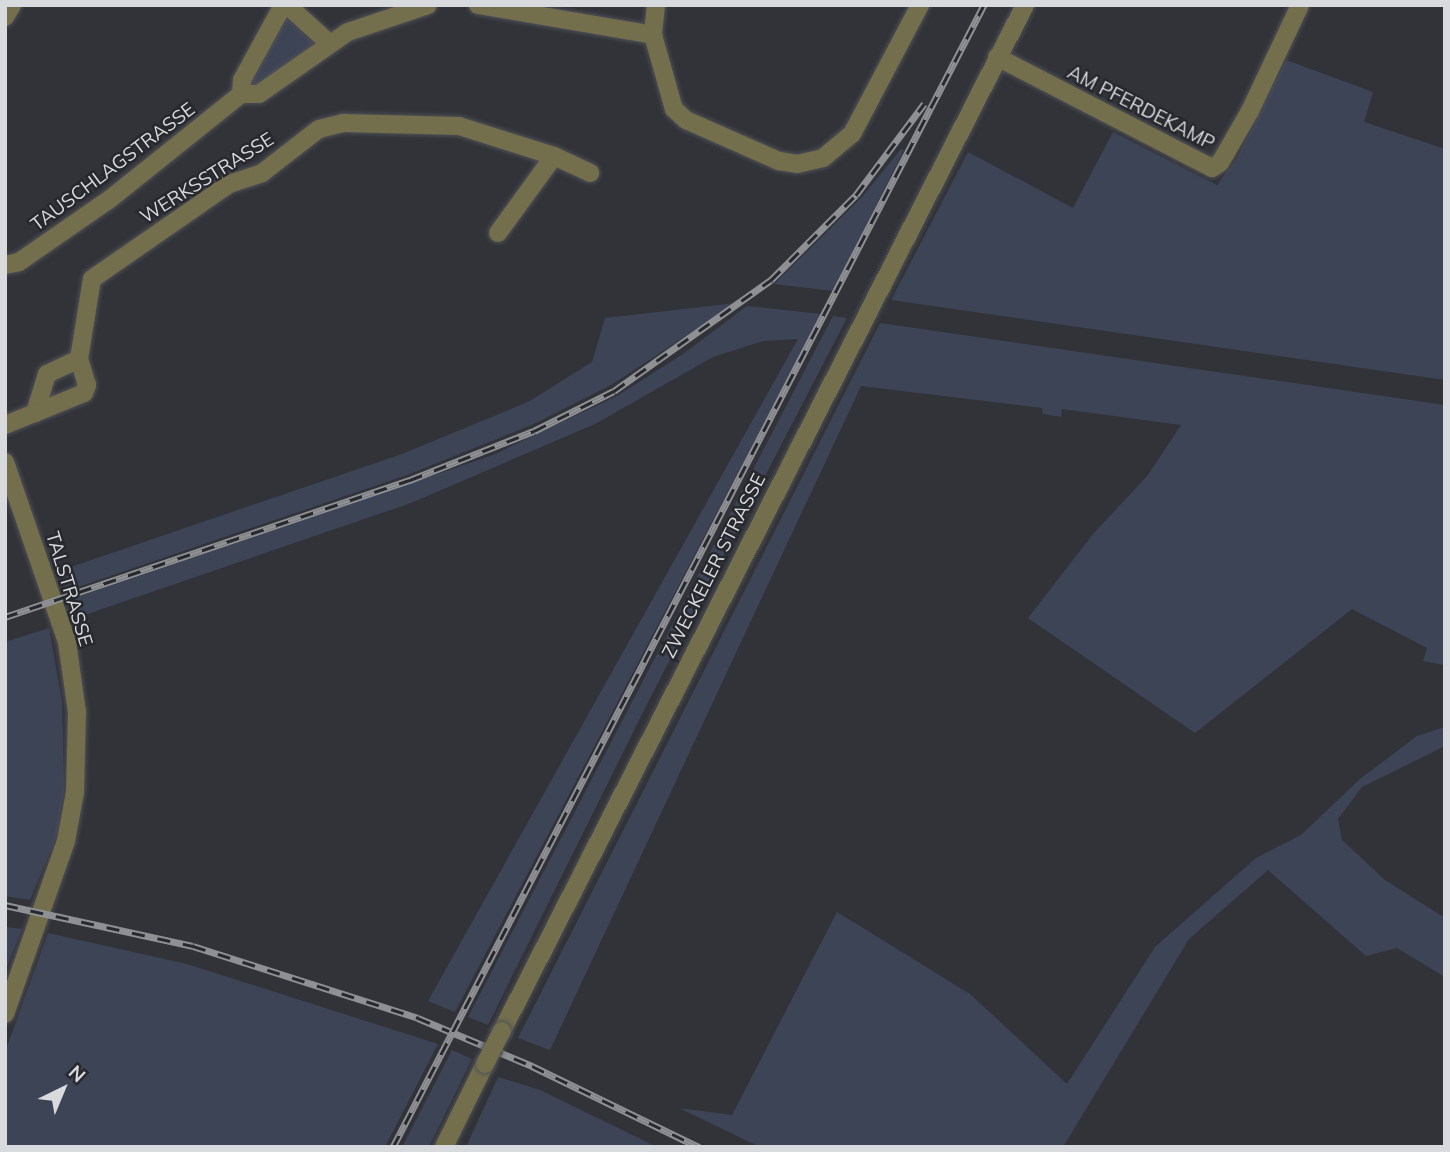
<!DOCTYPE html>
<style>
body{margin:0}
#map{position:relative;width:1450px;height:1152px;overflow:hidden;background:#313338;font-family:Mulish,sans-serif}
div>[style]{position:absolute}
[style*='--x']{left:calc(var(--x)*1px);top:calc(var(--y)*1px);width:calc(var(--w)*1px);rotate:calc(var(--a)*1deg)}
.green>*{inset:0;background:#3d4456}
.roads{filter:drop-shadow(0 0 2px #4f5156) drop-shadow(0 0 2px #4f5156)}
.minor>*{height:18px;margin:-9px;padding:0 9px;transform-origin:9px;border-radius:9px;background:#736e4c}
.rail>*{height:7px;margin-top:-3.5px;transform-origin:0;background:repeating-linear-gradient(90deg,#27292e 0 13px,#8f9094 0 26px);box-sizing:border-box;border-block:2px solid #8f9094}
.bridges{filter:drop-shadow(0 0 2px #4f5156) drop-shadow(0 0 2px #4f5156)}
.minor-bridge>*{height:18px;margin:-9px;padding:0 9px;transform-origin:9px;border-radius:9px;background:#736e4c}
span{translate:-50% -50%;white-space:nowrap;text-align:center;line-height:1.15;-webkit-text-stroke:5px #27292e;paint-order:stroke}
.street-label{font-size:19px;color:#d9dadd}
.frame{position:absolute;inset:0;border:7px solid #d9dadd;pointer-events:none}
.north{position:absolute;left:28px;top:1054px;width:70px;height:70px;-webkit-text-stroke:5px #27292e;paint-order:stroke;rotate:43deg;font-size:19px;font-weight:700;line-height:28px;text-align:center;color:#d9dadd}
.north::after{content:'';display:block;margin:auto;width:24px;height:32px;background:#d9dadd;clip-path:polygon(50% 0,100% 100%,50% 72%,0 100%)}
</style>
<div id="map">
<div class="green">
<i style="clip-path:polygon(285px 17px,316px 45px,258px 86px,252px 86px,250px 77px)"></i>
<i style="clip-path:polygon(1286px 60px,1373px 92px,1364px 122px,1445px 149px,1445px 380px,891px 300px,968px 152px,1073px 208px,1113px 132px,1217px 185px,1237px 158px)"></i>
<i style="clip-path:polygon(901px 149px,904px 150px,833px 291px,774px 284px,861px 198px)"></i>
<i style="clip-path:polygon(736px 303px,611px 385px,532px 425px,407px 475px,66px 591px,59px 571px,402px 454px,528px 402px,592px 362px,605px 318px)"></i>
<i style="clip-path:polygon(747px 306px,821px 314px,455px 1012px,428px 1001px,798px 339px,763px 341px,713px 357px,595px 424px,411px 503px,70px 620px,69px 600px,493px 455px,617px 396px,683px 354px)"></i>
<i style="clip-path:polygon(833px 316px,847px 318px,646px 706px,488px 1025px,468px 1017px)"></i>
<i style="clip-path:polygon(880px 323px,1445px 405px,1445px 665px,1423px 661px,1427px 648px,1352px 609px,1195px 733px,1028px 618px,1093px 534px,1148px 475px,1181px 425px,1062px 409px,1061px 417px,1043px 414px,1042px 408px,861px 386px,550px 1050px,518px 1038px)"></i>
<i style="clip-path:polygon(49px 628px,62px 701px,64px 790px,57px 835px,30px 900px,5px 896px,5px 642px)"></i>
<i style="clip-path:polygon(1445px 727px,1445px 746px,1362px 787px,1338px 819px,1342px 840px,1385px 880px,1445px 918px,1445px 977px,1397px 948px,1366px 956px,1268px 870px,1189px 939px,1063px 1147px,760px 1147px,679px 1108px,732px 1115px,837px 912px,970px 994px,1067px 1084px,1155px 947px,1256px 858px,1301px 835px,1360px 779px,1417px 736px)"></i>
<i style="clip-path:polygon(5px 927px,22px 929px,5px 972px)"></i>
<i style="clip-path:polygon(48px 933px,187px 964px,438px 1044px,385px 1147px,5px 1147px,5px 1052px)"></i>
<i style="clip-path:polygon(452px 1050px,472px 1059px,429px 1147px,402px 1147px)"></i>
<i style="clip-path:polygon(498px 1077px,540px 1090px,655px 1146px,466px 1147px)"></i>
</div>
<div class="roads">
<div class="minor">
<i style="--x:287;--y:5;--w:58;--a:42.2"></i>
<i style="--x:478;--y:5;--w:178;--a:9.7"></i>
<i style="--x:656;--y:5;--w:30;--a:96"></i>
<i style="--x:653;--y:35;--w:77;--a:74.2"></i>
<i style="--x:674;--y:109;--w:16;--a:43"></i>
<i style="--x:686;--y:120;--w:102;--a:23.8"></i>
<i style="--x:779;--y:161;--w:18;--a:9"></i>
<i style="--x:797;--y:164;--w:27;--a:-13"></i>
<i style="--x:823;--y:158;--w:38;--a:-40"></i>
<i style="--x:852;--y:134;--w:146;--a:-62.2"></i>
<i style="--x:5;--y:17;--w:14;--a:-60"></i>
<i style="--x:997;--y:57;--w:242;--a:27.3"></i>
<i style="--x:1212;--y:168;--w:9;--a:-32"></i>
<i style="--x:1220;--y:163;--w:60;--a:-60"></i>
<i style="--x:1250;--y:111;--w:117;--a:-64.7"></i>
<i style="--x:241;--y:94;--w:14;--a:-86"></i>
<i style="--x:242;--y:80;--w:85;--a:-61.3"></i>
<i style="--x:498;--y:233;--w:95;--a:-54"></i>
<i style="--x:5;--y:265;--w:14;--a:-12"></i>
<i style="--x:19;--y:262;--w:111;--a:-34.7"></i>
<i style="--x:110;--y:199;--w:168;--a:-38.7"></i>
<i style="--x:241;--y:94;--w:18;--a:0"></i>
<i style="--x:259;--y:94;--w:108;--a:-34.9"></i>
<i style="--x:348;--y:32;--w:84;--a:-18.6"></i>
<i style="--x:79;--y:359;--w:35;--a:155"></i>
<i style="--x:47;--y:374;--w:41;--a:107.1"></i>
<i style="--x:35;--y:413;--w:53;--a:-22.2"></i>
<i style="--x:84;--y:393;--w:9;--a:-69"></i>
<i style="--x:87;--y:385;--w:27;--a:-107"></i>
<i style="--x:79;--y:359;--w:81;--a:-80.8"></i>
<i style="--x:92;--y:279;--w:167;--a:-34.7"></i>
<i style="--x:229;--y:184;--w:35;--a:-18"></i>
<i style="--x:262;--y:173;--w:72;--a:-37.7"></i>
<i style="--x:319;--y:129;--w:25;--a:-14"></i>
<i style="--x:343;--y:123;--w:116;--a:1.5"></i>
<i style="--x:459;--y:126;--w:100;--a:17.5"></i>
<i style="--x:554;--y:156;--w:40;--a:25"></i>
<i style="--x:5;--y:425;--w:32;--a:-22"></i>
<i style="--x:5;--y:462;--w:190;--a:71"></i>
<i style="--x:67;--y:642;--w:71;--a:81.9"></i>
<i style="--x:77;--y:712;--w:80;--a:91.4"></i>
<i style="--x:75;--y:792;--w:50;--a:100.4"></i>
<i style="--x:66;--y:841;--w:183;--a:109.4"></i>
<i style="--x:502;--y:1031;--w:1152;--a:-62.99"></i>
<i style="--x:444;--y:1147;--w:93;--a:-63.7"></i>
</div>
</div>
<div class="rail">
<i style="--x:5;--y:617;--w:428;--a:-18.7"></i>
<i style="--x:410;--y:480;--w:133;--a:-21.6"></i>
<i style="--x:534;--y:431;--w:89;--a:-26.6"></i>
<i style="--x:614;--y:391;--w:192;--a:-35.3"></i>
<i style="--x:771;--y:280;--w:120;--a:-45"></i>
<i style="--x:856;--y:195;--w:114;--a:-53.2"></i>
<i style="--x:5;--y:905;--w:192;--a:12.3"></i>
<i style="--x:193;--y:946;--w:236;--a:17.7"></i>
<i style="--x:418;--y:1018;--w:124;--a:22.8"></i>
<i style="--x:532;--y:1066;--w:186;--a:25.9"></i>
<i style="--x:393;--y:1147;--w:1286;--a:-62.64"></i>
</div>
<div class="bridges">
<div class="minor-bridge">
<i style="--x:485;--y:1064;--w:37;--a:-63"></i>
</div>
</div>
<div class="street-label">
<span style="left:1141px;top:108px;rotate:27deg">AM PFERDEKAMP</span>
<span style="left:113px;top:167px;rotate:-37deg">TAUSCHLAGSTRASSE</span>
<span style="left:207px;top:178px;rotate:-32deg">WERKSSTRASSE</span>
<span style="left:714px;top:566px;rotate:-63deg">ZWECKELER STRASSE</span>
<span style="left:69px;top:589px;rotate:73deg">TALSTRASSE</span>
</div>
<div class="frame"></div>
<div class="north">N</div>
</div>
